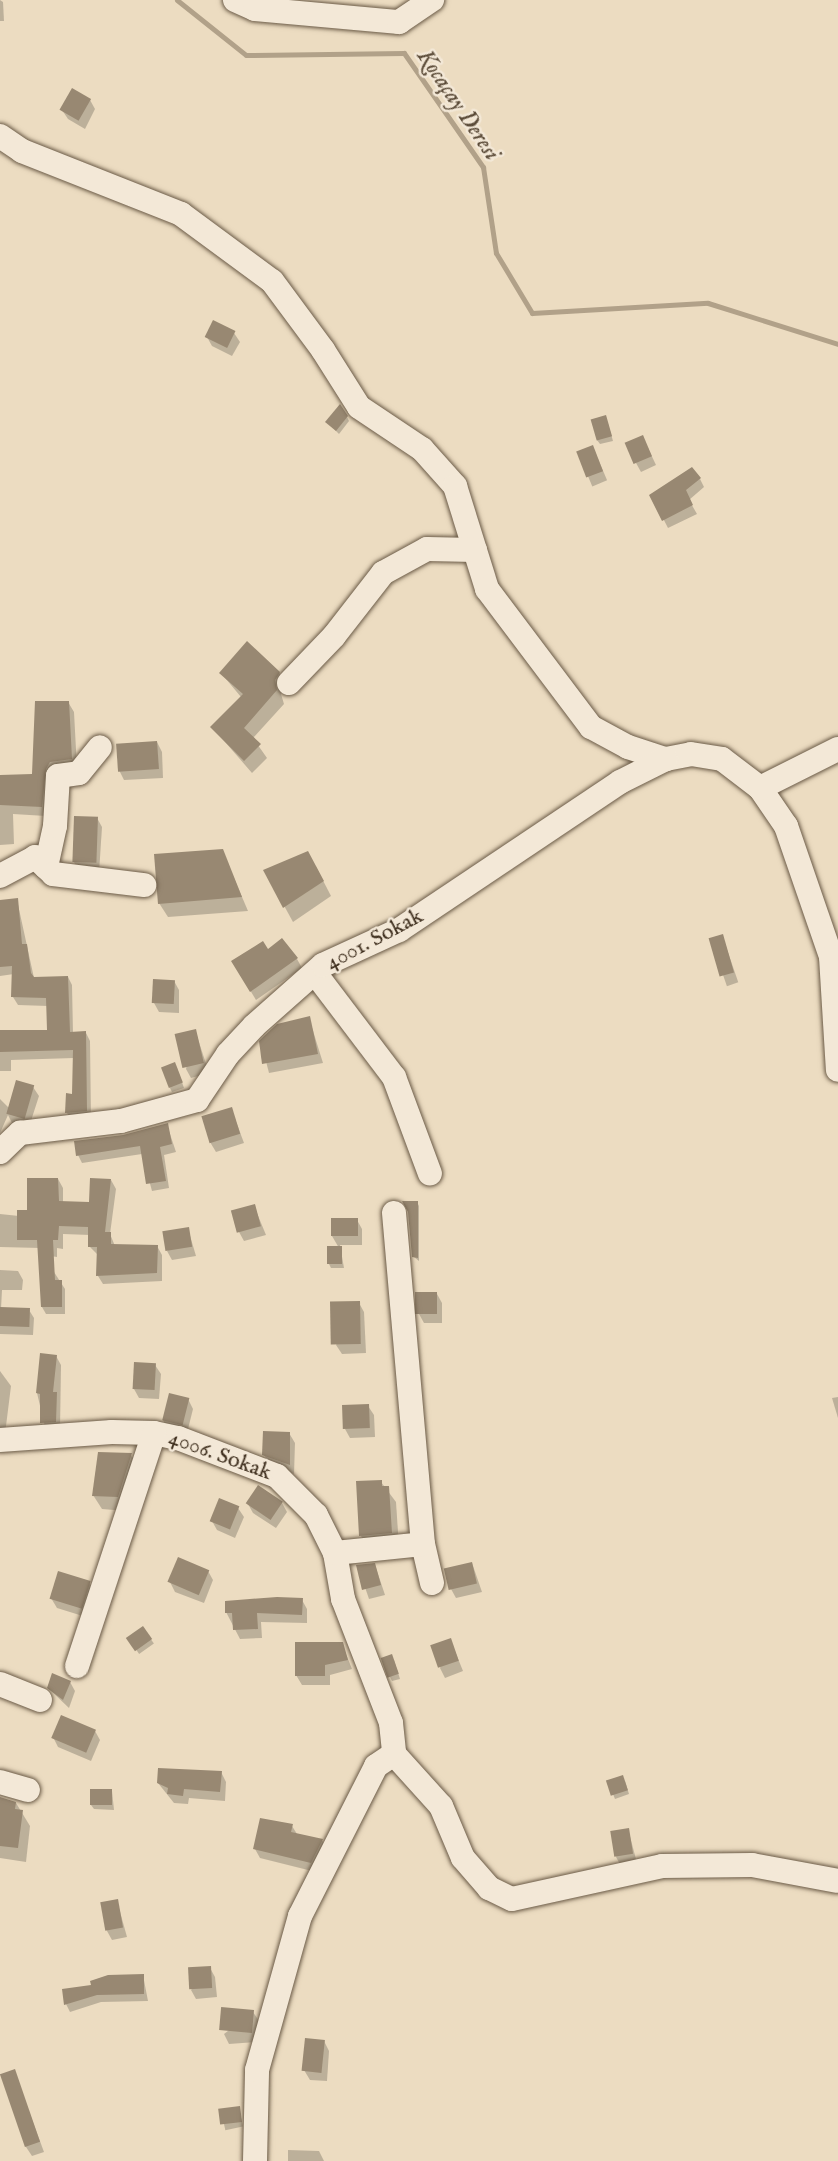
<!DOCTYPE html>
<meta charset="utf-8">
<style>
body{margin:0}
#map{position:relative;width:838px;height:2161px;overflow:hidden;background:#ecdcc1;font-family:"IM FELL English",serif}
div>[style]{position:absolute}
[style*='--x']{left:calc(var(--x)*1px);top:calc(var(--y)*1px);width:calc(var(--w)*1px);rotate:calc(var(--a)*1deg)}
.shadow>*{inset:0;background:#0003;transform-origin:0 0}
.stream>*{height:5px;margin:-2.5px;padding:0 2.5px;transform-origin:2.5px;border-radius:2.5px;background:#b1a189}
.building>*{inset:0;background:#988872;transform-origin:0 0}
.roads{filter:drop-shadow(0 0 2px #6a5a46) drop-shadow(0 0 2px #6a5a46)}
.minor>*{height:24px;margin:-12px;padding:0 12px;transform-origin:12px;border-radius:12px;background:#f3e8d7}
span{translate:-50% -50%;white-space:nowrap;text-align:center;line-height:1.15;-webkit-text-stroke:5px #f3e8d7;paint-order:stroke}
.street-label{font-size:22px;color:#3e2e1d}
.water-label{font-size:24px;color:#5b4b38;font-style:italic}
</style>
<div id="map">
<div class="shadow">
<i style="clip-path:polygon(0 0,3px 2px,4px 21px,0 21px)"></i>
<i style="clip-path:polygon(90px 100px,95px 109px,85px 129px,68px 119px,62px 110px)"></i>
<i style="clip-path:polygon(234px 333px,240px 342px,232px 356px,212px 346px,207px 337px)"></i>
<i style="clip-path:polygon(347px 417px,349px 421px,339px 434px,327px 422px)"></i>
<i style="clip-path:polygon(606px 417px,613px 441px,600px 444px,597px 440px)"></i>
<i style="clip-path:polygon(647px 446px,656px 465px,641px 472px,636px 463px)"></i>
<i style="left:593px;top:447px;width:36px;height:16px;rotate:67deg"></i>
<i style="clip-path:polygon(700px 479px,704px 487px,689px 500px,697px 514px,668px 528px,651px 495px)"></i>
<i style="clip-path:polygon(279px 672px,286px 685px,281px 694px,284px 704px,253px 738px,267px 758px,252px 773px,212px 727px,241px 697px,221px 673px)"></i>
<i style="clip-path:polygon(68px 702px,74px 712px,77px 768px,46px 816px,13px 814px,14px 844px,0 845px,0 777px,33px 775px)"></i>
<i style="clip-path:polygon(157px 742px,162px 752px,163px 778px,124px 780px,119px 770px)"></i>
<i style="clip-path:polygon(97px 818px,102px 827px,99px 873px,79px 871px,74px 862px)"></i>
<i style="clip-path:polygon(222px 850px,248px 911px,168px 917px,159px 903px)"></i>
<i style="clip-path:polygon(316px 867px,331px 896px,293px 922px,265px 871px)"></i>
<i style="clip-path:polygon(17px 900px,34px 978px,68px 977px,72px 985px,73px 1033px,86px 1033px,90px 1041px,91px 1119px,72px 1121px,67px 1113px,67px 1095px,73px 1095px,74px 1058px,11px 1060px,11px 1071px,0 1071px,0 1031px,48px 1032px,48px 1006px,18px 1005px,13px 997px,14px 974px,0 976px,0 901px)"></i>
<i style="left:722px;top:935px;width:50px;height:12px;rotate:71deg"></i>
<i style="clip-path:polygon(268px 952px,297px 959px,302px 968px,256px 1000px,233px 962px)"></i>
<i style="clip-path:polygon(174px 981px,179px 990px,179px 1013px,159px 1012px,154px 1003px)"></i>
<i style="clip-path:polygon(309px 1018px,323px 1063px,269px 1073px,261px 1042px)"></i>
<i style="clip-path:polygon(195px 1030px,209px 1073px,191px 1078px,186px 1069px)"></i>
<i style="clip-path:polygon(177px 1068px,184px 1088px,172px 1092px,170px 1088px)"></i>
<i style="clip-path:polygon(33px 1087px,39px 1096px,29px 1127px,12px 1123px,8px 1115px,0 1133px,0 1099px,9px 1108px)"></i>
<i style="clip-path:polygon(231px 1108px,244px 1143px,216px 1152px,210px 1142px)"></i>
<i style="clip-path:polygon(167px 1125px,176px 1152px,164px 1155px,169px 1188px,152px 1191px,142px 1154px,82px 1163px,78px 1155px)"></i>
<i style="clip-path:polygon(58px 1179px,63px 1188px,63px 1203px,90px 1204px,111px 1180px,116px 1189px,110px 1234px,115px 1246px,157px 1246px,162px 1255px,162px 1281px,103px 1284px,98px 1276px,99px 1256px,90px 1247px,90px 1235px,63px 1234px,63px 1249px,57px 1248px,57px 1257px,44px 1255px,40px 1248px,0 1247px,0 1214px,19px 1216px,29px 1212px)"></i>
<i style="clip-path:polygon(417px 1202px,419px 1206px,419px 1261px,414px 1257px)"></i>
<i style="clip-path:polygon(254px 1206px,266px 1235px,244px 1241px,239px 1232px)"></i>
<i style="clip-path:polygon(357px 1220px,362px 1229px,362px 1245px,340px 1245px,344px 1268px,331px 1268px,329px 1264px,339px 1248px,332px 1236px)"></i>
<i style="clip-path:polygon(188px 1229px,196px 1256px,172px 1260px,167px 1251px)"></i>
<i style="clip-path:polygon(0 1270px,18px 1271px,23px 1280px,22px 1290px,2px 1290px,1px 1309px,29px 1310px,34px 1318px,33px 1335px,0 1334px)"></i>
<i style="clip-path:polygon(54px 1272px,65px 1289px,65px 1314px,46px 1314px,42px 1307px)"></i>
<i style="clip-path:polygon(437px 1294px,442px 1303px,442px 1323px,424px 1323px,419px 1314px)"></i>
<i style="clip-path:polygon(359px 1303px,364px 1312px,366px 1353px,342px 1354px,336px 1345px)"></i>
<i style="clip-path:polygon(56px 1356px,61px 1365px,60px 1430px,46px 1431px,37px 1393px)"></i>
<i style="clip-path:polygon(155px 1365px,161px 1374px,159px 1399px,139px 1398px,134px 1389px)"></i>
<i style="clip-path:polygon(0 1371px,11px 1386px,5px 1434px,0 1436px)"></i>
<i style="clip-path:polygon(838px 1397px,838px 1418px,832px 1398px)"></i>
<i style="clip-path:polygon(188px 1399px,193px 1409px,187px 1433px,168px 1429px,163px 1420px)"></i>
<i style="clip-path:polygon(368px 1406px,374px 1415px,375px 1437px,350px 1438px,345px 1429px)"></i>
<i style="clip-path:polygon(289px 1433px,295px 1443px,294px 1474px,270px 1464px,264px 1455px)"></i>
<i style="clip-path:polygon(131px 1455px,140px 1469px,126px 1511px,102px 1509px,93px 1495px)"></i>
<i style="clip-path:polygon(381px 1482px,396px 1502px,399px 1547px,369px 1550px,361px 1536px)"></i>
<i style="clip-path:polygon(282px 1503px,287px 1512px,276px 1528px,253px 1513px,248px 1504px)"></i>
<i style="clip-path:polygon(238px 1508px,244px 1517px,235px 1538px,217px 1530px,212px 1521px)"></i>
<i style="clip-path:polygon(472px 1563px,482px 1592px,456px 1598px,451px 1589px)"></i>
<i style="clip-path:polygon(375px 1565px,385px 1595px,369px 1599px,358px 1567px)"></i>
<i style="clip-path:polygon(208px 1571px,213px 1580px,204px 1603px,175px 1592px,170px 1582px)"></i>
<i style="clip-path:polygon(89px 1582px,94px 1592px,86px 1617px,57px 1608px,51px 1598px)"></i>
<i style="clip-path:polygon(302px 1600px,307px 1609px,307px 1623px,261px 1622px,262px 1638px,240px 1639px,226px 1612px)"></i>
<i style="left:143px;top:1628px;width:19px;height:18px;rotate:55deg"></i>
<i style="clip-path:polygon(450px 1639px,463px 1671px,445px 1678px,440px 1668px)"></i>
<i style="clip-path:polygon(342px 1644px,352px 1669px,330px 1675px,330px 1685px,302px 1685px,296px 1675px)"></i>
<i style="clip-path:polygon(394px 1660px,400px 1679px,392px 1681px,390px 1677px)"></i>
<i style="clip-path:polygon(70px 1682px,75px 1691px,69px 1708px,48px 1688px)"></i>
<i style="clip-path:polygon(95px 1731px,100px 1740px,91px 1761px,58px 1747px,53px 1737px)"></i>
<i style="clip-path:polygon(221px 1772px,226px 1782px,225px 1801px,189px 1798px,188px 1804px,174px 1803px,158px 1783px)"></i>
<i style="clip-path:polygon(625px 1781px,629px 1794px,615px 1799px,608px 1782px)"></i>
<i style="clip-path:polygon(112px 1791px,114px 1810px,94px 1809px,91px 1805px)"></i>
<i style="clip-path:polygon(0 1799px,16px 1803px,30px 1826px,26px 1862px,0 1858px)"></i>
<i style="clip-path:polygon(292px 1826px,297px 1834px,322px 1840px,327px 1849px,316px 1872px,260px 1858px,255px 1849px)"></i>
<i style="clip-path:polygon(628px 1829px,637px 1863px,621px 1866px,616px 1857px)"></i>
<i style="clip-path:polygon(117px 1901px,127px 1937px,112px 1940px,107px 1931px)"></i>
<i style="clip-path:polygon(210px 1968px,215px 1977px,217px 1997px,196px 1999px,191px 1990px)"></i>
<i style="clip-path:polygon(143px 1975px,148px 2001px,101px 2002px,70px 2012px,66px 2004px)"></i>
<i style="clip-path:polygon(253px 2012px,259px 2021px,257px 2042px,229px 2044px,224px 2034px)"></i>
<i style="clip-path:polygon(324px 2041px,329px 2051px,327px 2081px,310px 2080px,304px 2070px)"></i>
<i style="clip-path:polygon(14px 2071px,44px 2152px,32px 2156px,26px 2147px)"></i>
<i style="left:239px;top:2108px;width:19px;height:18px;rotate:78deg"></i>
<i style="clip-path:polygon(288px 2150px,319px 2151px,324px 2161px,288px 2161px)"></i>
</div>
<div class="stream">
<i style="--x:177;--y:0;--w:88;--a:38.6"></i>
<i style="--x:246;--y:55;--w:158;--a:-0.7"></i>
<i style="--x:404;--y:53;--w:139;--a:55.3"></i>
<i style="--x:483;--y:167;--w:87;--a:81.4"></i>
<i style="--x:496;--y:253;--w:70;--a:59"></i>
<i style="--x:532;--y:313;--w:176;--a:-3.3"></i>
<i style="--x:708;--y:303;--w:136;--a:17.5"></i>
</div>
<div class="building">
<i style="left:72px;top:88px;width:22px;height:25px;rotate:30deg"></i>
<i style="left:213px;top:320px;width:25px;height:19px;rotate:26deg"></i>
<i style="clip-path:polygon(340px 404px,348px 416px,336px 431px,325px 422px)"></i>
<i style="left:606px;top:415px;width:22px;height:16px;rotate:74deg"></i>
<i style="left:643px;top:435px;width:23px;height:20px;rotate:67deg"></i>
<i style="left:593px;top:445px;width:28px;height:18px;rotate:69deg"></i>
<i style="clip-path:polygon(692px 467px,701px 478px,686px 490px,693px 505px,662px 521px,649px 495px)"></i>
<i style="clip-path:polygon(247px 641px,280px 672px,275px 680px,277px 690px,244px 728px,261px 744px,244px 761px,210px 727px,243px 694px,219px 673px)"></i>
<i style="clip-path:polygon(35px 701px,69px 701px,72px 759px,50px 762px,46px 769px,42px 807px,0 805px,0 775px,32px 774px)"></i>
<i style="left:157px;top:741px;width:28px;height:41px;rotate:86deg"></i>
<i style="left:74px;top:816px;width:24px;height:46px;rotate:2deg"></i>
<i style="clip-path:polygon(223px 849px,242px 897px,158px 904px,154px 854px)"></i>
<i style="clip-path:polygon(308px 851px,324px 881px,283px 908px,263px 870px)"></i>
<i style="clip-path:polygon(18px 898px,22px 944px,27px 944px,31px 973px,34px 977px,68px 976px,70px 1032px,86px 1031px,87px 1111px,65px 1113px,66px 1093px,72px 1094px,73px 1050px,0 1052px,0 1030px,47px 1030px,46px 998px,11px 997px,12px 966px,0 967px,0 900px)"></i>
<i style="left:723px;top:934px;width:40px;height:15px;rotate:74deg"></i>
<i style="clip-path:polygon(282px 938px,298px 958px,250px 992px,231px 961px,263px 941px,268px 949px)"></i>
<i style="left:153px;top:979px;width:22px;height:24px;rotate:3deg"></i>
<i style="clip-path:polygon(310px 1016px,318px 1054px,262px 1064px,259px 1041px,264px 1036px,277px 1024px)"></i>
<i style="left:196px;top:1029px;width:35px;height:22px;rotate:77deg"></i>
<i style="left:175px;top:1062px;width:22px;height:15px;rotate:69deg"></i>
<i style="left:16px;top:1080px;width:19px;height:35px;rotate:16deg"></i>
<i style="left:232px;top:1107px;width:28px;height:32px;rotate:73deg"></i>
<i style="clip-path:polygon(168px 1123px,172px 1144px,160px 1147px,166px 1181px,146px 1184px,140px 1146px,76px 1156px,74px 1141px,123px 1135px)"></i>
<i style="clip-path:polygon(27px 1178px,58px 1178px,59px 1201px,89px 1202px,90px 1178px,111px 1179px,105px 1232px,111px 1232px,111px 1244px,158px 1245px,157px 1273px,96px 1276px,97px 1247px,88px 1247px,88px 1227px,59px 1226px,58px 1240px,53px 1240px,55px 1280px,62px 1280px,62px 1307px,41px 1307px,37px 1240px,17px 1240px,17px 1210px,27px 1210px)"></i>
<i style="clip-path:polygon(402px 1201px,418px 1201px,418px 1258px,412px 1257px,408px 1212px)"></i>
<i style="left:255px;top:1204px;width:23px;height:25px;rotate:75deg"></i>
<i style="left:331px;top:1218px;width:27px;height:18px"></i>
<i style="left:189px;top:1227px;width:20px;height:27px;rotate:81deg"></i>
<i style="left:327px;top:1246px;width:15px;height:18px"></i>
<i style="left:415px;top:1292px;width:22px;height:22px"></i>
<i style="left:360px;top:1301px;width:43px;height:30px;rotate:89deg"></i>
<i style="left:0;top:1307px;width:30px;height:19px;rotate:2deg"></i>
<i style="clip-path:polygon(40px 1353px,57px 1355px,53px 1392px,57px 1392px,56px 1422px,40px 1423px,40px 1394px,36px 1393px)"></i>
<i style="left:134px;top:1362px;width:22px;height:27px;rotate:3deg"></i>
<i style="left:169px;top:1393px;width:21px;height:28px;rotate:14deg"></i>
<i style="left:369px;top:1404px;width:24px;height:27px;rotate:88deg"></i>
<i style="clip-path:polygon(263px 1431px,290px 1432px,290px 1465px,262px 1455px)"></i>
<i style="clip-path:polygon(98px 1452px,132px 1453px,118px 1497px,92px 1496px)"></i>
<i style="clip-path:polygon(382px 1480px,382px 1486px,389px 1486px,392px 1533px,359px 1536px,356px 1481px)"></i>
<i style="left:258px;top:1485px;width:30px;height:22px;rotate:34deg"></i>
<i style="left:219px;top:1498px;width:22px;height:25px;rotate:22deg"></i>
<i style="left:178px;top:1557px;width:34px;height:27px;rotate:23deg"></i>
<i style="left:472px;top:1562px;width:22px;height:29px;rotate:77deg"></i>
<i style="clip-path:polygon(375px 1563px,381px 1585px,362px 1590px,356px 1565px)"></i>
<i style="left:58px;top:1571px;width:34px;height:29px;rotate:17deg"></i>
<i style="clip-path:polygon(277px 1597px,303px 1598px,302px 1615px,257px 1613px,258px 1629px,233px 1630px,232px 1613px,225px 1613px,225px 1601px)"></i>
<i style="left:143px;top:1626px;width:16px;height:21px;rotate:55deg"></i>
<i style="left:451px;top:1638px;width:24px;height:22px;rotate:71deg"></i>
<i style="clip-path:polygon(295px 1642px,343px 1642px,348px 1660px,325px 1665px,325px 1676px,295px 1676px)"></i>
<i style="left:392px;top:1654px;width:21px;height:12px;rotate:71deg"></i>
<i style="clip-path:polygon(52px 1673px,71px 1681px,63px 1700px,47px 1688px)"></i>
<i style="left:61px;top:1715px;width:38px;height:25px;rotate:23deg"></i>
<i style="clip-path:polygon(158px 1768px,222px 1771px,220px 1792px,184px 1789px,183px 1796px,167px 1794px,168px 1788px,157px 1783px)"></i>
<i style="left:623px;top:1775px;width:16px;height:18px;rotate:72deg"></i>
<i style="left:90px;top:1789px;width:22px;height:16px"></i>
<i style="clip-path:polygon(0 1797px,16px 1802px,15px 1809px,23px 1810px,18px 1848px,0 1846px)"></i>
<i style="clip-path:polygon(260px 1818px,293px 1824px,291px 1832px,323px 1839px,311px 1863px,253px 1849px)"></i>
<i style="left:629px;top:1828px;width:26px;height:19px;rotate:81deg"></i>
<i style="left:118px;top:1899px;width:29px;height:18px;rotate:80deg"></i>
<i style="left:211px;top:1966px;width:22px;height:23px;rotate:87deg"></i>
<i style="clip-path:polygon(144px 1974px,144px 1994px,97px 1995px,64px 2005px,62px 1989px,91px 1985px,90px 1981px,108px 1975px)"></i>
<i style="left:254px;top:2010px;width:23px;height:33px;rotate:95deg"></i>
<i style="left:305px;top:2038px;width:20px;height:33px;rotate:6deg"></i>
<i style="left:15px;top:2069px;width:77px;height:16px;rotate:71deg"></i>
<i style="left:240px;top:2106px;width:16px;height:22px;rotate:83deg"></i>
</div>
<div class="roads">
<div class="minor">
<i style="--x:235;--y:0;--w:22;--a:24"></i>
<i style="--x:255;--y:9;--w:145;--a:5.2"></i>
<i style="--x:399;--y:22;--w:40;--a:-34"></i>
<i style="--x:0;--y:136;--w:27;--a:34"></i>
<i style="--x:22;--y:151;--w:171;--a:21.6"></i>
<i style="--x:181;--y:214;--w:113;--a:36.4"></i>
<i style="--x:272;--y:281;--w:86;--a:53.5"></i>
<i style="--x:323;--y:350;--w:67;--a:57.7"></i>
<i style="--x:359;--y:407;--w:76;--a:33.7"></i>
<i style="--x:422;--y:449;--w:50;--a:48.3"></i>
<i style="--x:455;--y:486;--w:108;--a:72.7"></i>
<i style="--x:487;--y:589;--w:173;--a:53"></i>
<i style="--x:591;--y:727;--w:42;--a:28.4"></i>
<i style="--x:628;--y:747;--w:40;--a:18"></i>
<i style="--x:666;--y:759;--w:25;--a:-11"></i>
<i style="--x:691;--y:754;--w:31;--a:9"></i>
<i style="--x:722;--y:759;--w:48;--a:37.3"></i>
<i style="--x:760;--y:788;--w:46;--a:55.6"></i>
<i style="--x:786;--y:826;--w:139;--a:71"></i>
<i style="--x:831;--y:957;--w:113;--a:86.5"></i>
<i style="--x:289;--y:683;--w:65;--a:-46.2"></i>
<i style="--x:334;--y:636;--w:80;--a:-52.1"></i>
<i style="--x:383;--y:573;--w:50;--a:-28.6"></i>
<i style="--x:427;--y:549;--w:48;--a:1.2"></i>
<i style="--x:760;--y:788;--w:87;--a:-26.6"></i>
<i style="--x:46;--y:867;--w:42;--a:-77.6"></i>
<i style="--x:55;--y:826;--w:50;--a:-86.6"></i>
<i style="--x:58;--y:776;--w:21;--a:-8"></i>
<i style="--x:79;--y:773;--w:33;--a:-51"></i>
<i style="--x:0;--y:876;--w:40;--a:-28"></i>
<i style="--x:35;--y:857;--w:25;--a:43"></i>
<i style="--x:53;--y:874;--w:92;--a:6.9"></i>
<i style="--x:315;--y:973;--w:131;--a:52.8"></i>
<i style="--x:394;--y:1077;--w:103;--a:69.6"></i>
<i style="--x:0;--y:1152;--w:28;--a:-44"></i>
<i style="--x:20;--y:1133;--w:102;--a:-6.8"></i>
<i style="--x:121;--y:1121;--w:79;--a:-15.4"></i>
<i style="--x:197;--y:1100;--w:55;--a:-56"></i>
<i style="--x:228;--y:1054;--w:38;--a:-47"></i>
<i style="--x:254;--y:1026;--w:92;--a:-41.5"></i>
<i style="--x:323;--y:965;--w:84;--a:-24.7"></i>
<i style="--x:399;--y:930;--w:266;--a:-33.8"></i>
<i style="--x:620;--y:782;--w:51;--a:-26.6"></i>
<i style="--x:394;--y:1213;--w:332;--a:85"></i>
<i style="--x:423;--y:1544;--w:40;--a:77"></i>
<i style="--x:0;--y:1440;--w:112;--a:-4.1"></i>
<i style="--x:112;--y:1432;--w:42;--a:1.4"></i>
<i style="--x:154;--y:1433;--w:25;--a:12"></i>
<i style="--x:178;--y:1438;--w:106;--a:21"></i>
<i style="--x:277;--y:1476;--w:55;--a:45"></i>
<i style="--x:316;--y:1515;--w:42;--a:63.4"></i>
<i style="--x:335;--y:1553;--w:47;--a:80.1"></i>
<i style="--x:343;--y:1599;--w:133;--a:68.8"></i>
<i style="--x:391;--y:1723;--w:31;--a:84"></i>
<i style="--x:335;--y:1553;--w:88;--a:-5.8"></i>
<i style="--x:77;--y:1666;--w:245;--a:-71.7"></i>
<i style="--x:0;--y:1684;--w:43;--a:21.8"></i>
<i style="--x:394;--y:1754;--w:70;--a:47.9"></i>
<i style="--x:441;--y:1806;--w:56;--a:67.1"></i>
<i style="--x:463;--y:1858;--w:40;--a:49"></i>
<i style="--x:489;--y:1888;--w:25;--a:26"></i>
<i style="--x:512;--y:1899;--w:154;--a:-12.4"></i>
<i style="--x:662;--y:1866;--w:90;--a:-0.6"></i>
<i style="--x:752;--y:1865;--w:87;--a:10.5"></i>
<i style="--x:0;--y:1782;--w:29;--a:16"></i>
<i style="--x:255;--y:2161;--w:91;--a:-88.7"></i>
<i style="--x:257;--y:2070;--w:160;--a:-74.4"></i>
<i style="--x:300;--y:1916;--w:168;--a:-63.1"></i>
<i style="--x:376;--y:1766;--w:22;--a:-34"></i>
</div>
</div>
<div class="street-label">
<span style="left:375px;top:940px;rotate:-28deg">4001. Sokak</span>
<span style="left:220px;top:1456px;rotate:20deg">4006. Sokak</span>
</div>
<div class="water-label">
<span style="left:458px;top:105px;rotate:56deg">Kocaçay Deresi</span>
</div>
</div>
